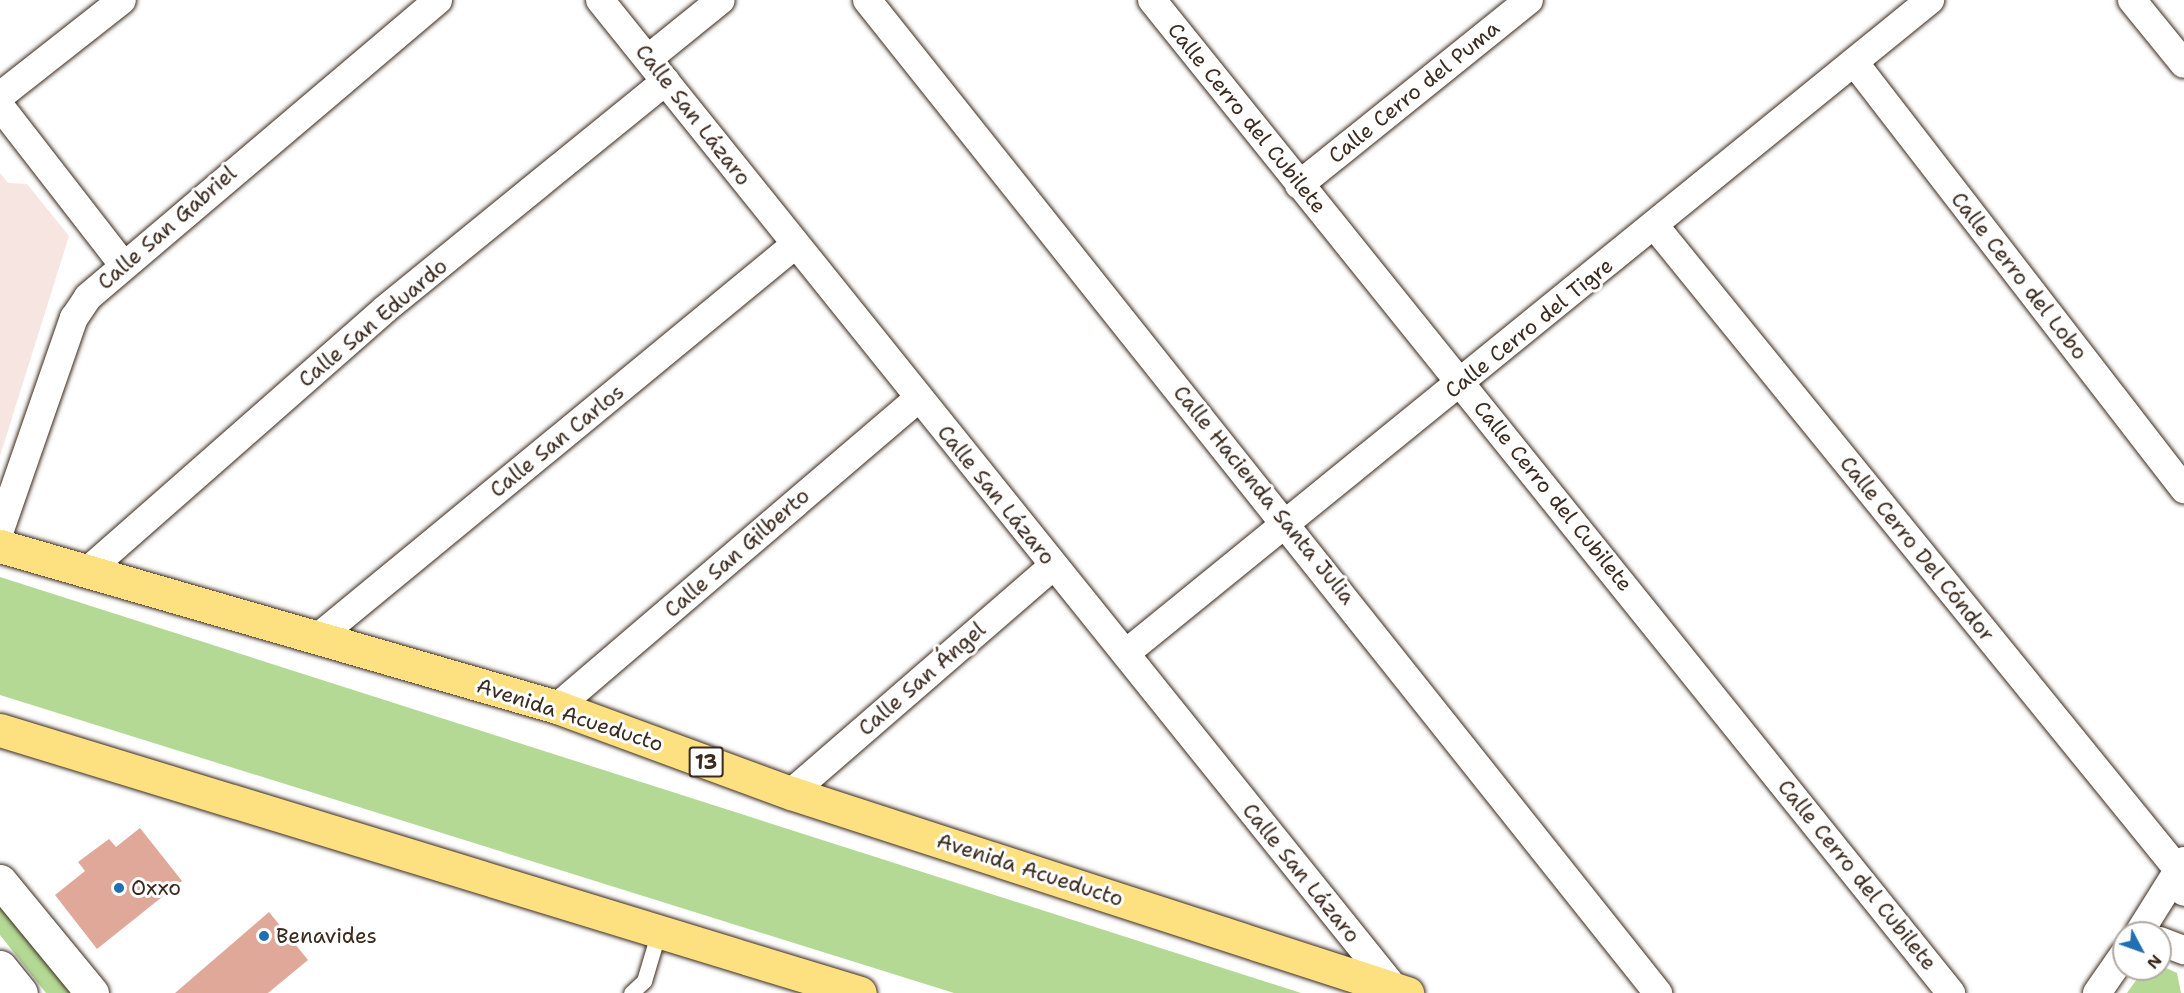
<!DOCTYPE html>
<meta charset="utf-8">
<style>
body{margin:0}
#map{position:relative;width:2184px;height:993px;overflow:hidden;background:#fff;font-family:"Shantell Sans",sans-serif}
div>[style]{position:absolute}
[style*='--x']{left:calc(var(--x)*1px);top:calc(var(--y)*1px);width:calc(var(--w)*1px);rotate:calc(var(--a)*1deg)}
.built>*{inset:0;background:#f6e5e0}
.green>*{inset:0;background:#b3d995}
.building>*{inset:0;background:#e0a899}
.roads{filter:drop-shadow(0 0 2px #3b2a1e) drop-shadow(0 0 2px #3b2a1e)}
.lane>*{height:15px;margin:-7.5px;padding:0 7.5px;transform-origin:7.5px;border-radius:7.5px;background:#fff}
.street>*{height:28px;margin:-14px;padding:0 14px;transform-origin:14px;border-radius:14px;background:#fff}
.secondary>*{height:33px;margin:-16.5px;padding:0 16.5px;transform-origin:16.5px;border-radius:16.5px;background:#fff}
.primary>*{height:33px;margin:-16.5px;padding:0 16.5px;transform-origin:16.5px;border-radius:16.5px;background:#fde080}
.dots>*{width:16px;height:16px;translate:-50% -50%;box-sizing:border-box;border:3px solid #fff;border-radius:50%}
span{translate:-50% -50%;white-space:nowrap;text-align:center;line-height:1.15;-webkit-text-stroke:6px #fff;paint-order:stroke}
.shield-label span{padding:2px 4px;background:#fff;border:2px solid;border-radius:4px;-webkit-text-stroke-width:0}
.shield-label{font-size:20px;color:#3b2a1e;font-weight:700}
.street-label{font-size:21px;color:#3b2a1e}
.poi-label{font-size:21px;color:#3b2a1e}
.left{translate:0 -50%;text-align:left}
.north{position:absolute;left:2112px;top:921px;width:60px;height:60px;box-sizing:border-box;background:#fff;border:2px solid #b1aaa5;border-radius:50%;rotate:131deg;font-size:16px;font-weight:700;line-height:24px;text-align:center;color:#3b2a1e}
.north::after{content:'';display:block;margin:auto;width:21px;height:27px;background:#1f6fb2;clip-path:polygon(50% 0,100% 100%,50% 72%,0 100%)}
</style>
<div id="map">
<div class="built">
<i style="clip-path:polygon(0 173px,8px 183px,27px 184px,69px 236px,0 456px)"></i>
</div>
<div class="green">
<i style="clip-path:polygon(0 577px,1301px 993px,954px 993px,0 695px)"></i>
<i style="clip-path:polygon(0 903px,72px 993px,46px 993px,0 935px)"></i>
<i style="clip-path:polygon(2160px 965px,2177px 973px,2181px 993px,2127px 993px,2144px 969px)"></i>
</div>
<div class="building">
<i style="clip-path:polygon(140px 828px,182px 881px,97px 949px,55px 895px,85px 871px,78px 862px,109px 839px,116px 847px)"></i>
<i style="clip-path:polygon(269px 912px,308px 960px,268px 993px,175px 993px)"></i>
</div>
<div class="roads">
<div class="lane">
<i style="--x:631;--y:993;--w:18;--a:-43"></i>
<i style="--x:644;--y:981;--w:52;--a:-73.3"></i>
</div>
<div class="street">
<i style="--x:600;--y:0;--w:1268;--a:51.21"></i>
<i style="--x:867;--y:0;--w:1270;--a:51.46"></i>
<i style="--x:1152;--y:0;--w:1275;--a:51.18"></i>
<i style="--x:2132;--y:0;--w:82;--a:50.9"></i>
<i style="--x:649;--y:58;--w:92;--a:-38.9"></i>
<i style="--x:1854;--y:62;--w:540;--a:52.3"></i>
<i style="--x:0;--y:96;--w:155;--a:-38.2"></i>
<i style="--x:0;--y:106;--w:199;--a:52.2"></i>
<i style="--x:1299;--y:185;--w:295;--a:-38.8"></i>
<i style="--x:1654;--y:225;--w:834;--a:50.89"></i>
<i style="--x:2180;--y:872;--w:20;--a:79"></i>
<i style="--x:0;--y:530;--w:225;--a:-70.8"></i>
<i style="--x:74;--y:318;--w:25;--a:-56"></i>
<i style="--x:88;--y:297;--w:459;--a:-40.3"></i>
<i style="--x:85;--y:573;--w:398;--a:-41.3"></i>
<i style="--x:384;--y:310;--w:363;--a:-39.1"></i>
<i style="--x:317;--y:638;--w:620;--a:-39.44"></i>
<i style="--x:1126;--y:653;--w:1036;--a:-39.08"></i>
<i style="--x:557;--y:707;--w:474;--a:-40.5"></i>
<i style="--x:791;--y:793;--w:347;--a:-40.9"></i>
<i style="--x:2139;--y:933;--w:85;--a:-58"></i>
<i style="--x:2160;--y:941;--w:26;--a:21"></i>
<i style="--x:2097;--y:993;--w:47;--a:-55.3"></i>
</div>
<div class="secondary">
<i style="--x:0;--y:881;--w:145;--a:50.6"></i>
<i style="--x:0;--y:967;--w:33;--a:51"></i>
</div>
<div class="primary">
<i style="--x:0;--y:546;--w:580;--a:16.12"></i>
<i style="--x:557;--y:707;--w:249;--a:20.2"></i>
<i style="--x:791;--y:793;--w:648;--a:17.99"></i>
<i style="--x:0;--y:730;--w:899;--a:17"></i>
</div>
</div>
<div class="dots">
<i style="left:119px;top:888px;background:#1f6fb2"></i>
<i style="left:264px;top:936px;background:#1f6fb2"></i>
</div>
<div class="shield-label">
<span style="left:706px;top:762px">13</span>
</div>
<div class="street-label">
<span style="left:1414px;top:92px;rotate:-39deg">Calle Cerro del Puma</span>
<span style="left:693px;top:115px;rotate:52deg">Calle San Lázaro</span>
<span style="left:1247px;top:118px;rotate:51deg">Calle Cerro del Cubilete</span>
<span style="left:167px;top:228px;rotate:-41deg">Calle San Gabriel</span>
<span style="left:2019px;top:276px;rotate:52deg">Calle Cerro del Lobo</span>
<span style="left:373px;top:323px;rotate:-40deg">Calle San Eduardo</span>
<span style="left:1529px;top:328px;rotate:-39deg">Calle Cerro del Tigre</span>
<span style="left:557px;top:441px;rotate:-39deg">Calle San Carlos</span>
<span style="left:996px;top:495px;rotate:51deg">Calle San Lázaro</span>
<span style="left:1264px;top:495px;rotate:51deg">Calle Hacienda Santa Julia</span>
<span style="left:1553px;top:496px;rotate:51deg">Calle Cerro del Cubilete</span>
<span style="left:1917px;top:549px;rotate:51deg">Calle Cerro Del Cóndor</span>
<span style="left:737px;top:553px;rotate:-41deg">Calle San Gilberto</span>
<span style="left:922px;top:679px;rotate:-41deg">Calle San Ángel</span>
<span style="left:570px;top:715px;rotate:18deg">Avenida Acueducto</span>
<span style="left:1030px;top:870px;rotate:18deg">Avenida Acueducto</span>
<span style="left:1301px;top:873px;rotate:51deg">Calle San Lázaro</span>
<span style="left:1857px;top:875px;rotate:51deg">Calle Cerro del Cubilete</span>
</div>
<div class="poi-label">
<span class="left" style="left:131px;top:888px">Oxxo</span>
<span class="left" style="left:276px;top:936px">Benavides</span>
</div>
<div class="north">N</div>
</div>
